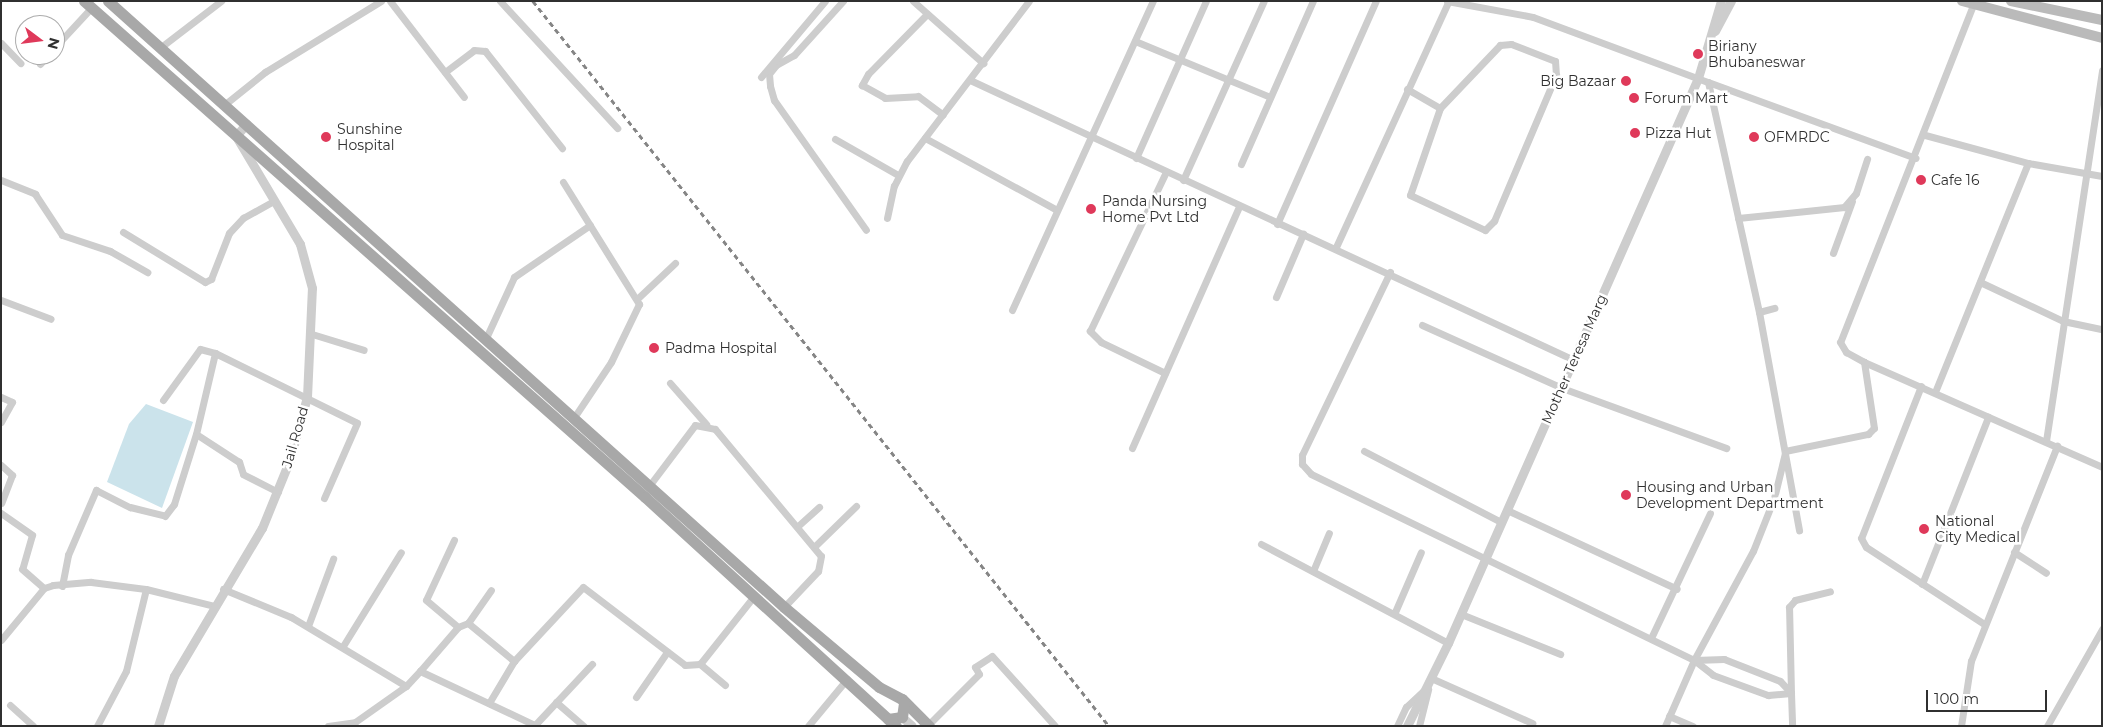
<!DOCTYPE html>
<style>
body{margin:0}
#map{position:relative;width:2103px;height:727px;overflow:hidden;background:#fff;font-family:Montserrat,sans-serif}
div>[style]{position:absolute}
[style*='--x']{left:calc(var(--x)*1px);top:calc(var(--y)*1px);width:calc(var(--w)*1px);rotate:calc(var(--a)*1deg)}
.water>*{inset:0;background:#cbe3eb}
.minor>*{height:7px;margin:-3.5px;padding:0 3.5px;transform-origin:3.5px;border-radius:3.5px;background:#cdcdcd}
.tertiary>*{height:9px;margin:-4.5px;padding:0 4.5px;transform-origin:4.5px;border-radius:4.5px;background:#cdcdcd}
.secondary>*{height:10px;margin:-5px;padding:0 5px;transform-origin:5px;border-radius:5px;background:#bababa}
.primary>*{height:11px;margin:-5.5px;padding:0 5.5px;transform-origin:5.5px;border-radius:5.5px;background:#a8a8a8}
.rail>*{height:2.5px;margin-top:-1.25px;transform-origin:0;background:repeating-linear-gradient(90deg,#858585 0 5px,transparent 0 9px)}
.dots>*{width:14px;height:14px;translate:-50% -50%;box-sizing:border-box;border:2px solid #fff;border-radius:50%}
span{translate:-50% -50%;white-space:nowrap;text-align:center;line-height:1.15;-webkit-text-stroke:5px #fff;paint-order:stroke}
.poi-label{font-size:14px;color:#303030}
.left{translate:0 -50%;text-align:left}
.right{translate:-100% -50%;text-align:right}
.street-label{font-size:14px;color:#303030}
.frame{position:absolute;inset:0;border:2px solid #303030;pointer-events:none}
.north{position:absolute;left:15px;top:15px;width:50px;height:50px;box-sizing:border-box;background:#fff;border:1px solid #acacac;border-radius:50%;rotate:105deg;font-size:14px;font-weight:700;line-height:20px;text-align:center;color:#303030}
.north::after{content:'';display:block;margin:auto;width:18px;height:22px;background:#df395a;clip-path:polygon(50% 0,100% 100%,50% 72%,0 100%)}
.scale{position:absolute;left:1926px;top:690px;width:121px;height:22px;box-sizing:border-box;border:2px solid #303030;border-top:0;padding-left:6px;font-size:15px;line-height:18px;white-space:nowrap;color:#303030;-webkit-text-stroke:4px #fff;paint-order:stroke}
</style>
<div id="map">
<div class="water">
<i style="clip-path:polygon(146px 404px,193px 422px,162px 508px,107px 482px,129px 424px)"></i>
</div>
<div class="minor">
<i style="--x:390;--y:1;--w:121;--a:52.4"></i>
<i style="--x:500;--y:1;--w:173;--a:47.3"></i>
<i style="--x:843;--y:1;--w:73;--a:132.2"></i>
<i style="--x:794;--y:55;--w:21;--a:151"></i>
<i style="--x:776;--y:65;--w:11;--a:128"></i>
<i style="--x:769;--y:74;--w:12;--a:85"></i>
<i style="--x:770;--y:86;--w:15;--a:74"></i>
<i style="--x:774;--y:100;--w:159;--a:54.7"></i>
<i style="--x:913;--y:1;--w:94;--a:41.5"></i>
<i style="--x:1447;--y:1;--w:87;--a:10.5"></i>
<i style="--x:1533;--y:17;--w:187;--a:20.4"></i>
<i style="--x:1708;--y:82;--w:236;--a:77.5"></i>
<i style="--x:1759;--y:312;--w:222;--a:79.6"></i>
<i style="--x:1973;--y:5;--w:362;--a:111.5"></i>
<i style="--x:1840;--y:342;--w:12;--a:59"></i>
<i style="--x:1846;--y:352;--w:21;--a:29"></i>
<i style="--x:1864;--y:362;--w:260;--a:23.8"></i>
<i style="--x:927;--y:14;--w:84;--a:134.5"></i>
<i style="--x:868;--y:74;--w:13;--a:119"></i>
<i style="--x:862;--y:85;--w:26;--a:29"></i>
<i style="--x:885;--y:98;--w:33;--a:-3"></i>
<i style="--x:918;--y:96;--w:31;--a:37"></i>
<i style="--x:1135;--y:41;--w:146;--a:22.5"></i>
<i style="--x:1;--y:43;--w:28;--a:46"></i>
<i style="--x:55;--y:47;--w:53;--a:-47.3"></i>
<i style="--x:161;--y:47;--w:76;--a:-37.5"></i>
<i style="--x:40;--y:64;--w:12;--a:-48"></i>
<i style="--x:445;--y:72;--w:36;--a:-37"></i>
<i style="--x:474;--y:50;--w:11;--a:5"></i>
<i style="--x:485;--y:51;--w:124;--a:51.6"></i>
<i style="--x:761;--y:77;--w:99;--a:-49.9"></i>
<i style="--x:970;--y:80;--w:666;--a:24.87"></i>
<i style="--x:1708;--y:82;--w:221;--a:20.1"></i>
<i style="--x:1407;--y:89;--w:38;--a:30"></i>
<i style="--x:1440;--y:108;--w:92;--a:109"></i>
<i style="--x:1410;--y:195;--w:83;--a:25"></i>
<i style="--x:1485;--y:230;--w:13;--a:-45"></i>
<i style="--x:1494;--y:221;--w:159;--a:-67"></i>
<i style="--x:1556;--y:75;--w:14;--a:-94"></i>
<i style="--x:1555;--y:61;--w:47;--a:-158.9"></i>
<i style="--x:1511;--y:44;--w:11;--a:175"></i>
<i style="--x:1500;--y:45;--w:87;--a:133.6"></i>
<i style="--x:224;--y:105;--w:53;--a:-38.8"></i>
<i style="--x:265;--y:72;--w:136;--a:-31.5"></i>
<i style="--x:1925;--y:135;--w:107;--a:15.2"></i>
<i style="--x:2028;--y:163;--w:75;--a:10"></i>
<i style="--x:925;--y:138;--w:150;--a:28.6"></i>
<i style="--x:835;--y:139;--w:73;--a:29.7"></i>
<i style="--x:1136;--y:158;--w:172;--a:-66"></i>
<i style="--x:1241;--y:164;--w:178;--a:-66.2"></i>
<i style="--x:1;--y:180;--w:37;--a:22"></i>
<i style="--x:35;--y:194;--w:49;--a:56.6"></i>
<i style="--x:62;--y:235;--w:51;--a:18.4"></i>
<i style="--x:110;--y:251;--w:43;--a:29.6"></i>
<i style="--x:1183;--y:180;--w:196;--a:-65.7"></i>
<i style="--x:563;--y:182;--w:144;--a:58.1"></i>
<i style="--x:639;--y:304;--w:64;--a:115.8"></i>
<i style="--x:611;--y:362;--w:65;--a:123.7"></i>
<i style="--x:887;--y:218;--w:33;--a:-78"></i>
<i style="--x:894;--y:186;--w:28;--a:-63"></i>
<i style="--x:907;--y:161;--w:201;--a:-52.7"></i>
<i style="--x:1738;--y:218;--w:107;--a:-5.9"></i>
<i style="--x:1844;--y:207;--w:18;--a:-49"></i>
<i style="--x:1856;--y:193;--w:36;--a:-72"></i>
<i style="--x:1277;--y:224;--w:244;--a:-66.1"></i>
<i style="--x:123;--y:232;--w:96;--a:31.4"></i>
<i style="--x:205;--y:282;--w:7;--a:-27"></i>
<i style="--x:211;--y:279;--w:49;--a:-68.6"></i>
<i style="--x:229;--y:233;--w:21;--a:-47"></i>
<i style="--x:243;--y:218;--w:35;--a:-29"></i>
<i style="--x:1336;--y:247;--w:269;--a:-65.4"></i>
<i style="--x:1833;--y:253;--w:55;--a:-69.9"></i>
<i style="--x:1390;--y:272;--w:203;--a:115.7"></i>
<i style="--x:1302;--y:455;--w:9;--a:90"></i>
<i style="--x:1302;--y:464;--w:13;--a:48"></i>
<i style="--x:1311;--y:474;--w:426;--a:25.9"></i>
<i style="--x:1694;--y:660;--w:72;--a:113.7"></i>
<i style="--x:1980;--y:282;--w:92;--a:25.2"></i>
<i style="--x:2063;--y:321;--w:40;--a:12"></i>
<i style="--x:1276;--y:297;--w:69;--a:-66.8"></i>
<i style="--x:638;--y:298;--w:51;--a:-43.4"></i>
<i style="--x:1;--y:300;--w:53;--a:20.8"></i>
<i style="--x:1012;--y:310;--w:340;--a:-65.5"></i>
<i style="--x:1759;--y:312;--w:16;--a:-15"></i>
<i style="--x:1422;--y:325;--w:154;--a:24.2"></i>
<i style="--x:1562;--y:388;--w:175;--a:20.1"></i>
<i style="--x:312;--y:334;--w:54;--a:17.1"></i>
<i style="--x:486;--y:338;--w:67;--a:-65.3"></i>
<i style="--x:514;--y:277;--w:92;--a:-34.4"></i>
<i style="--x:1165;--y:373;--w:71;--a:-154.2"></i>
<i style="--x:1101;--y:342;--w:16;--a:-135"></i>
<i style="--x:1090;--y:331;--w:176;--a:-64.5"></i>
<i style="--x:670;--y:383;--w:55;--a:48.7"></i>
<i style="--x:1921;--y:386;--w:163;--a:111.5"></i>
<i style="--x:1861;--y:538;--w:10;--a:61"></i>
<i style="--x:1866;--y:547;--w:141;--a:33.1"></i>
<i style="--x:1935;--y:392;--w:247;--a:-67.9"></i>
<i style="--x:1;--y:397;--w:12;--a:24"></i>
<i style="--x:12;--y:402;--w:23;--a:119"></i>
<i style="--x:163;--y:400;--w:63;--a:-54"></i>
<i style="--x:200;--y:349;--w:16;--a:15"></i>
<i style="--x:2046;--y:441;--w:375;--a:-81.4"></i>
<i style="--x:1132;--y:448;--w:265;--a:-66.1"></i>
<i style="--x:1364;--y:451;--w:154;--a:27.4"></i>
<i style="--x:1785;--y:451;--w:85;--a:-11.6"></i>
<i style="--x:1868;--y:434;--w:8;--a:-45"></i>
<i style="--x:1874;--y:428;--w:67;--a:-98.6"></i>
<i style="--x:1;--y:465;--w:15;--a:42"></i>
<i style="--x:12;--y:475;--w:30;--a:111"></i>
<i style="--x:649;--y:486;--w:76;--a:-53"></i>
<i style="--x:695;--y:425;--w:20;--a:11"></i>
<i style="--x:715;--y:429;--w:165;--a:50.2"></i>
<i style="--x:821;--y:556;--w:15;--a:101"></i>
<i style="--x:818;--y:571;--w:50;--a:133.4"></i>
<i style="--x:278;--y:492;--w:39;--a:-153"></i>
<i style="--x:243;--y:474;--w:13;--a:-108"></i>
<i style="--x:239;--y:462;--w:51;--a:-146.9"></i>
<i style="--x:196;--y:434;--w:83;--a:-76.8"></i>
<i style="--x:215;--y:353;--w:158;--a:26.2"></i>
<i style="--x:357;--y:423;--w:82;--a:113.7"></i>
<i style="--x:1507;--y:510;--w:187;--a:24.9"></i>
<i style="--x:1;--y:513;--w:38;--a:35"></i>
<i style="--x:32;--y:535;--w:35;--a:106"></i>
<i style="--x:22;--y:569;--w:29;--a:41"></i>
<i style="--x:799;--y:525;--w:27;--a:-42"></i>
<i style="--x:454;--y:540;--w:66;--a:115"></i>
<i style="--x:426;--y:600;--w:42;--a:40.2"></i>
<i style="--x:1261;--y:544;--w:212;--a:27.9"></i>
<i style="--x:816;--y:545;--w:56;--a:-44.3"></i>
<i style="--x:2014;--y:552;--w:38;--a:33"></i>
<i style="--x:1313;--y:571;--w:41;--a:-67.2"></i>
<i style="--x:1922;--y:584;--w:180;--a:-68.4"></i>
<i style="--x:62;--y:586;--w:32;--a:-79"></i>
<i style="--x:68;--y:555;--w:71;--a:-66.7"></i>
<i style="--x:96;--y:490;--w:38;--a:27"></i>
<i style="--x:130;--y:507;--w:36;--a:14"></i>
<i style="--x:165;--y:516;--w:15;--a:-53"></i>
<i style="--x:174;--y:504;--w:73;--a:-72.6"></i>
<i style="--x:223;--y:589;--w:74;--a:22.4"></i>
<i style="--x:291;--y:617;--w:134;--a:31"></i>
<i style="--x:406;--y:686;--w:21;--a:-47"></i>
<i style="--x:420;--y:671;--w:127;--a:25.2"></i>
<i style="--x:1395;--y:612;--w:65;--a:-66.6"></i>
<i style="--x:1461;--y:614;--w:107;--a:22"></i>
<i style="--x:468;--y:623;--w:40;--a:-55.1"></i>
<i style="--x:308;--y:626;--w:72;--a:-69.5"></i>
<i style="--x:1651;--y:638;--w:138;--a:-64.7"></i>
<i style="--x:1;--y:640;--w:67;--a:-50.4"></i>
<i style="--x:44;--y:588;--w:9;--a:-18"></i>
<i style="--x:53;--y:585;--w:38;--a:-5"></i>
<i style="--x:91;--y:582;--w:55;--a:7.3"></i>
<i style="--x:146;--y:589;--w:70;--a:14"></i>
<i style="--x:343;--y:646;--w:110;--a:-58.3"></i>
<i style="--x:1694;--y:660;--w:24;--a:38"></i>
<i style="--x:1713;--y:675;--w:59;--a:20"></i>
<i style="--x:1768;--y:695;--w:23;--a:-5"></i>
<i style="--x:1791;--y:693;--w:86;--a:-91.3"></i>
<i style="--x:1789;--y:607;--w:9;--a:-49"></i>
<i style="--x:1795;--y:600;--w:36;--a:-14"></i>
<i style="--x:1694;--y:660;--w:124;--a:-61.6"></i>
<i style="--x:1753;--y:551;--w:57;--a:-68.4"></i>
<i style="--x:1774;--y:498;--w:46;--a:-76.3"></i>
<i style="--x:1694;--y:660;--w:30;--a:-2"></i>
<i style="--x:1724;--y:659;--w:60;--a:21.4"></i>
<i style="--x:1780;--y:681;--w:16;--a:47"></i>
<i style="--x:1791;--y:693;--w:33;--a:88"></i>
<i style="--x:420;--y:671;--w:58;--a:-49.2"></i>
<i style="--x:458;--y:627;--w:11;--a:-22"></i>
<i style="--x:468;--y:623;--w:60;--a:39.6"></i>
<i style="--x:1431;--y:678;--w:111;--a:24"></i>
<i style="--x:725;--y:685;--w:33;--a:-140"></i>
<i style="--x:700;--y:664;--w:87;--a:-51.5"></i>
<i style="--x:636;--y:697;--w:55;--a:-55.4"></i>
<i style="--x:556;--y:702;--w:37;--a:41"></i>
<i style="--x:489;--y:703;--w:49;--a:-59.2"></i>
<i style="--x:514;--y:661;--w:101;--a:-47"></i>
<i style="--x:583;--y:587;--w:128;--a:37.4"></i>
<i style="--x:685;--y:665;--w:15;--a:-4"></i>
<i style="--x:10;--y:705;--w:31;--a:42"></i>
<i style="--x:1669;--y:716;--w:26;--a:23"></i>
<i style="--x:928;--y:725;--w:72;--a:-45"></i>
<i style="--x:979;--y:674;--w:8;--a:-120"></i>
<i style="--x:975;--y:667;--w:20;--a:-33"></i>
<i style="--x:992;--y:656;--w:94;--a:48"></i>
<i style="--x:97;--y:726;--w:62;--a:-62.2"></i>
<i style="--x:126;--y:671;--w:84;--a:-76.3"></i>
<i style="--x:328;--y:726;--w:27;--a:-8"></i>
<i style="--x:355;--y:722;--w:62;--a:-35.2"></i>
<i style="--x:534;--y:726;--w:85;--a:-46.9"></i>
<i style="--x:808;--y:726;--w:61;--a:-50.3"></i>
<i style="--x:1397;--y:726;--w:21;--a:-65"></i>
<i style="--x:1406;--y:707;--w:23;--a:-43"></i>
<i style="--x:1419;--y:726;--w:38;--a:-76"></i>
<i style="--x:1961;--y:726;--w:66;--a:-81.3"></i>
<i style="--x:1971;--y:661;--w:232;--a:-68.2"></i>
<i style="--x:2047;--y:726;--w:112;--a:-60.4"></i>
</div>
<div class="tertiary">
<i style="--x:1715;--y:31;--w:34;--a:-62"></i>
<i style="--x:902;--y:717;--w:13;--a:42"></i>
<i style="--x:158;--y:726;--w:52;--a:-72.3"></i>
<i style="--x:174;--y:676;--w:172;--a:-59.3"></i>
<i style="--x:262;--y:528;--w:74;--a:-67.9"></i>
<i style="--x:290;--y:459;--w:64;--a:-74.7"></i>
<i style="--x:307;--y:397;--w:109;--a:-87.4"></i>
<i style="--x:312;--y:288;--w:46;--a:-105.3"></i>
<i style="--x:300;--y:244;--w:126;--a:-120.7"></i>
<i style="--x:236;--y:136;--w:16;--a:-50"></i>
<i style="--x:1407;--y:726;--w:93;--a:-63.7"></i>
<i style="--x:1448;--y:643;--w:618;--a:-66.13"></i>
<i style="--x:1698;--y:78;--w:80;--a:-73.4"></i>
</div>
<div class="secondary">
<i style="--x:1962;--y:1;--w:145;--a:14.8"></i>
<i style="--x:2011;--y:1;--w:93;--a:11.8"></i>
</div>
<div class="primary">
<i style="--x:84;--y:1;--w:749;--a:41.48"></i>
<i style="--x:645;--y:497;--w:340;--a:42.4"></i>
<i style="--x:108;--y:1;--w:908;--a:41.87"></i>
<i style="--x:784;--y:607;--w:124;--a:40.1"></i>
<i style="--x:879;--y:687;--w:26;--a:28"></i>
<i style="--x:902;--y:699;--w:38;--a:45"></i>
<i style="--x:888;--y:719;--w:14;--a:-8"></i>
<i style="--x:902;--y:717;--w:15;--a:-82"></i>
</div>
<div class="rail">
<i style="--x:533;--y:1;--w:926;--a:51.53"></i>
</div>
<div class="dots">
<i style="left:1698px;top:54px;background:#df395a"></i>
<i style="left:1626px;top:81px;background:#df395a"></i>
<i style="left:1634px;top:98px;background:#df395a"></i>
<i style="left:1635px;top:133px;background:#df395a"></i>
<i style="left:326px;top:137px;background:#df395a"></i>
<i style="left:1754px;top:137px;background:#df395a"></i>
<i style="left:1921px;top:180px;background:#df395a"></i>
<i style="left:1091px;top:209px;background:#df395a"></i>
<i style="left:654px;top:348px;background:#df395a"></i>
<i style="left:1626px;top:495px;background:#df395a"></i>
<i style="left:1924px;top:529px;background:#df395a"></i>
</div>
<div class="poi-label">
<span class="left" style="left:1708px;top:54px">Biriany<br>Bhubaneswar</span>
<span class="right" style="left:1616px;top:81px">Big Bazaar</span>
<span class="left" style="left:1644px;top:98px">Forum Mart</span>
<span class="left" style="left:337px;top:137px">Sunshine<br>Hospital</span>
<span class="left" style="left:1645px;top:133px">Pizza Hut</span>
<span class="left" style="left:1764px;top:137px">OFMRDC</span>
<span class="left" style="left:1931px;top:180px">Cafe 16</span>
<span class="left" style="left:1102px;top:209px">Panda Nursing<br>Home Pvt Ltd</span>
<span class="left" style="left:665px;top:348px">Padma Hospital</span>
<span class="left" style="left:1636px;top:495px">Housing and Urban<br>Development Department</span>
<span class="left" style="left:1935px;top:529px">National<br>City Medical</span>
</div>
<div class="street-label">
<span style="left:1574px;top:359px;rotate:-66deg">Mother Teresa Marg</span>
<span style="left:295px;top:437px;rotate:-74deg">Jail Road</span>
</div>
<div class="frame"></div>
<div class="north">N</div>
<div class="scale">100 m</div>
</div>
